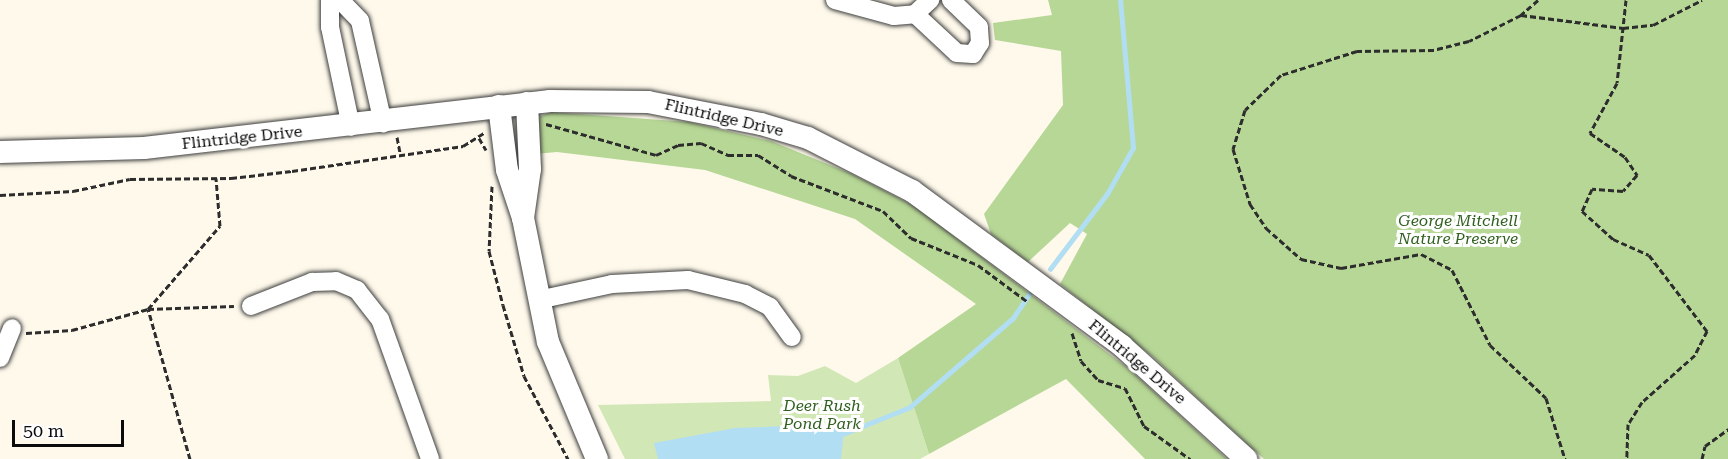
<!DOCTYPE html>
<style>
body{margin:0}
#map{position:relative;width:1728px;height:459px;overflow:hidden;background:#fef9eb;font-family:"Roboto Serif",serif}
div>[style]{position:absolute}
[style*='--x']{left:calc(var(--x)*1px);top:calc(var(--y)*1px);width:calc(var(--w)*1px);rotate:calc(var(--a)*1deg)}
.green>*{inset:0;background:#d2e7b6}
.forest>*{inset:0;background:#b7d796}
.water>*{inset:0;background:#b2def3}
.stream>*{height:4.5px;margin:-2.25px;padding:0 2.25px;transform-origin:2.25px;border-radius:2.25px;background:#b2def3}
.path>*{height:3px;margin-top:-1.5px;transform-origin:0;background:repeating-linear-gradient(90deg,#2d2d2d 0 6px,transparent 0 9px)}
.roads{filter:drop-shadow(0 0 2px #3e3e3e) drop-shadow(0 0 2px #3e3e3e)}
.minor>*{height:18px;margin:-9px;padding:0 9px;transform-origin:9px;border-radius:9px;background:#fff}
.tertiary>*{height:22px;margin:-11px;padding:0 11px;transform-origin:11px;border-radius:11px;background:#fff}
span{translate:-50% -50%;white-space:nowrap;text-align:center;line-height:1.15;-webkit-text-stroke:6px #fff;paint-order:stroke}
.street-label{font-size:16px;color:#0b0b0b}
.park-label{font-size:16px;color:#30601f;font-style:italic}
.scale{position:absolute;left:12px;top:420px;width:112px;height:27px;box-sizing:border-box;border:3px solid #0b0b0b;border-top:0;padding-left:8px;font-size:18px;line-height:21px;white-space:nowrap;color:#0b0b0b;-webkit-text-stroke:4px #fff;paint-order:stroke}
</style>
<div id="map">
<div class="green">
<i style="clip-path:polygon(898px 358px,929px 454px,920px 459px,625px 459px,598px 405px,771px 401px,768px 375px,798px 376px,825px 366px,856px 383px)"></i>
</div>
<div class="forest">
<i style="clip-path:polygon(1048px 0,1728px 0,1728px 459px,1264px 459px,1152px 356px,1060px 284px,1087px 234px,1070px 223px,1028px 262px,991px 234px,984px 214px,1063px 105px,1061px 51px,995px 40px,993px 23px,1052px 15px)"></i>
<i style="clip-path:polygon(550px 112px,689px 122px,771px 141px,852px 174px,914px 206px,1129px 369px,1227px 459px,1145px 459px,1066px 379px,929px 454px,898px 358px,976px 304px,855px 219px,705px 170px,557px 152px,535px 154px,539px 117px)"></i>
</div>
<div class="water">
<i style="clip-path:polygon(814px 425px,844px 430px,841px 459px,658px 459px,654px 443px,735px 428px)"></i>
</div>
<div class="stream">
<i style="--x:1050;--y:269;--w:94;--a:-52.8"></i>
<i style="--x:1107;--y:194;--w:53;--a:-60.5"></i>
<i style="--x:1133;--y:148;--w:149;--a:-95"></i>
<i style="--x:838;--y:436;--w:78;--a:-21.9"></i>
<i style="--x:910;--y:407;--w:136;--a:-40.8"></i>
<i style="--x:1013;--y:318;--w:29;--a:-56"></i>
</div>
<div class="path">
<i style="--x:1538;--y:0;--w:23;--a:139"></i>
<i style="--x:1521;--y:15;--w:58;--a:153.4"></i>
<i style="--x:1469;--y:41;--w:36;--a:166"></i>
<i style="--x:1434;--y:50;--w:77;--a:179.3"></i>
<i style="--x:1357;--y:51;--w:80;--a:162.5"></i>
<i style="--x:1281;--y:75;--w:50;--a:135.8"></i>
<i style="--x:1245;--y:110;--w:41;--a:107.1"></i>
<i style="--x:1233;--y:149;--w:58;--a:72.8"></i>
<i style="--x:1250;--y:204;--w:29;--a:56"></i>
<i style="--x:1266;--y:228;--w:47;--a:41.5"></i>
<i style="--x:1301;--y:259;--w:41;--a:12.7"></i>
<i style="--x:1341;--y:268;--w:81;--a:-9.9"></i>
<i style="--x:1421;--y:254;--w:35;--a:27"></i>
<i style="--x:1452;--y:270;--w:84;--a:63.1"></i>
<i style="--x:1490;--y:345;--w:77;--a:43.4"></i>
<i style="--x:1546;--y:398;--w:64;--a:72.7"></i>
<i style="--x:1626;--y:0;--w:83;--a:96.2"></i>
<i style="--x:1617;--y:83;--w:57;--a:118.4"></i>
<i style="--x:1590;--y:133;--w:42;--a:34.4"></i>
<i style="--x:1625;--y:157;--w:22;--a:56"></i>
<i style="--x:1637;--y:175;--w:21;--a:131"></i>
<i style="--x:1623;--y:191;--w:31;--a:-176"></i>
<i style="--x:1592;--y:189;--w:24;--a:114"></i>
<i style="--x:1582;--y:211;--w:42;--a:42.1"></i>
<i style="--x:1613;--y:239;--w:39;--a:24"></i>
<i style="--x:1649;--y:255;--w:96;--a:52.7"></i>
<i style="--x:1707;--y:331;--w:27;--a:117"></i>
<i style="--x:1695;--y:355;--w:71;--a:138.4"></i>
<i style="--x:1642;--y:402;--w:26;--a:122"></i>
<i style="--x:1628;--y:424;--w:35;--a:92"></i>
<i style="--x:1521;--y:15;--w:103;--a:7.3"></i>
<i style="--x:1623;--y:28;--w:30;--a:-6"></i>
<i style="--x:1653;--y:25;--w:55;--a:-27"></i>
<i style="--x:546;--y:124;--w:114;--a:15.7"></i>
<i style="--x:656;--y:155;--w:24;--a:-24"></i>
<i style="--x:678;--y:145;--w:23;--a:-5"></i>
<i style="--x:701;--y:143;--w:30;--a:24"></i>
<i style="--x:728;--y:155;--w:30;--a:0"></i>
<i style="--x:758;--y:155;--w:39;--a:32"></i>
<i style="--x:791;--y:176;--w:98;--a:20.8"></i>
<i style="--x:883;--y:211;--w:39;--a:44"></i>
<i style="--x:911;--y:238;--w:72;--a:21.9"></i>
<i style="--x:978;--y:265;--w:62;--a:36.5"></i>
<i style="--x:397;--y:137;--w:16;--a:79"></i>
<i style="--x:479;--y:138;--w:14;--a:60"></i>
<i style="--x:492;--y:186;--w:65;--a:92.6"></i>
<i style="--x:489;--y:251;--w:56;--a:75.5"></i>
<i style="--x:503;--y:305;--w:74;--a:73.5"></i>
<i style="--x:524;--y:376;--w:94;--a:62.1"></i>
<i style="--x:0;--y:195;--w:73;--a:-3.1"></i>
<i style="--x:73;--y:191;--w:58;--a:-11.9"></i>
<i style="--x:130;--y:179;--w:101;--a:-0.6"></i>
<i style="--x:231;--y:178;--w:61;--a:-6.5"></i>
<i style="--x:292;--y:171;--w:173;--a:-8.3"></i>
<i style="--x:463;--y:146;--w:26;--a:-32"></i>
<i style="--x:26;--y:333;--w:46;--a:-3.7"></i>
<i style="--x:72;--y:330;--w:79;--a:-15.4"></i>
<i style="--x:148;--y:309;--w:86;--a:-2"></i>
<i style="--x:1072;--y:333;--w:29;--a:72"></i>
<i style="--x:1081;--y:361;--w:25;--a:48"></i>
<i style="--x:1098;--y:380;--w:28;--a:17"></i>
<i style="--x:1125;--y:388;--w:42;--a:63.4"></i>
<i style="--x:1144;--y:426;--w:57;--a:35.7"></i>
<i style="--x:190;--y:459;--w:156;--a:-105.6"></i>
<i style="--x:148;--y:309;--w:110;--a:-49.1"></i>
<i style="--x:220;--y:226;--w:48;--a:-94.8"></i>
<i style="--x:1702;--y:459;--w:13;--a:-77"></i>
<i style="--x:1705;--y:446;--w:29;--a:-36"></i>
</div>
<div class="roads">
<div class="minor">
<i style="--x:330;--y:0;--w:27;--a:90"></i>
<i style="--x:330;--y:27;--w:102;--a:78.1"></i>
<i style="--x:340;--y:0;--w:29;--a:46"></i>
<i style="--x:360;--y:21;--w:105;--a:77.3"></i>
<i style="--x:835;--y:0;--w:61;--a:15.2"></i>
<i style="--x:894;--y:16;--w:21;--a:-5"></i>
<i style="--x:915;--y:14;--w:21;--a:-43"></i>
<i style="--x:915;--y:14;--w:57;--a:42.9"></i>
<i style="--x:957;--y:53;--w:16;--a:4"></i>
<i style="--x:973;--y:54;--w:13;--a:-58"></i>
<i style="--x:980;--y:43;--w:16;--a:-94"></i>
<i style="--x:979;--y:27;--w:39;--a:-136"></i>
<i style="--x:538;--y:300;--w:76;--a:-12.2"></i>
<i style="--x:612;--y:284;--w:76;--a:-3"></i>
<i style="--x:688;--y:280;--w:59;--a:13.8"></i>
<i style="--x:745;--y:294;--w:28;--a:27"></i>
<i style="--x:770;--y:307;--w:37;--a:54"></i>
<i style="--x:251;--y:306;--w:66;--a:-21.5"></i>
<i style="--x:312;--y:282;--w:24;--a:-2"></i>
<i style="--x:336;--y:281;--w:23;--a:23"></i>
<i style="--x:357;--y:290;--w:37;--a:52"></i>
<i style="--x:380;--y:319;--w:149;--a:70.3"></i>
<i style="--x:0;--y:358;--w:32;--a:-68"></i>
</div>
<div class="tertiary">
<i style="--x:499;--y:106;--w:64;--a:82.9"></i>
<i style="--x:507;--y:170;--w:51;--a:71.6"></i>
<i style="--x:523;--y:218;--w:126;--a:78.6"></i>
<i style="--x:548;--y:342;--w:127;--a:67.3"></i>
<i style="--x:0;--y:152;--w:144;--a:-1.6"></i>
<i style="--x:144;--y:148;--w:409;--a:-6.6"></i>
<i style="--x:550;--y:101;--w:98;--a:0.6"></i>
<i style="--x:648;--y:102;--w:115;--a:11"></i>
<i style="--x:761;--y:124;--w:49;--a:16.6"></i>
<i style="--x:808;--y:138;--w:117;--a:27"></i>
<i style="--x:912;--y:191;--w:261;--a:36.4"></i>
<i style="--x:1122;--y:346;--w:168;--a:42.3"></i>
<i style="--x:523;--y:218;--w:49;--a:-81.9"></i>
<i style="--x:530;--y:169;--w:66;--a:-92.6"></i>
</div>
</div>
<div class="street-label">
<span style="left:724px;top:118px;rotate:13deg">Flintridge Drive</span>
<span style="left:242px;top:138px;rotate:-6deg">Flintridge Drive</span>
<span style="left:1137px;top:362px;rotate:40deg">Flintridge Drive</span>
</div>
<div class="park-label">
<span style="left:1458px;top:230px">George Mitchell<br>Nature Preserve</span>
<span style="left:822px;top:415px">Deer Rush<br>Pond Park</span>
</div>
<div class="scale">50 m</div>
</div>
